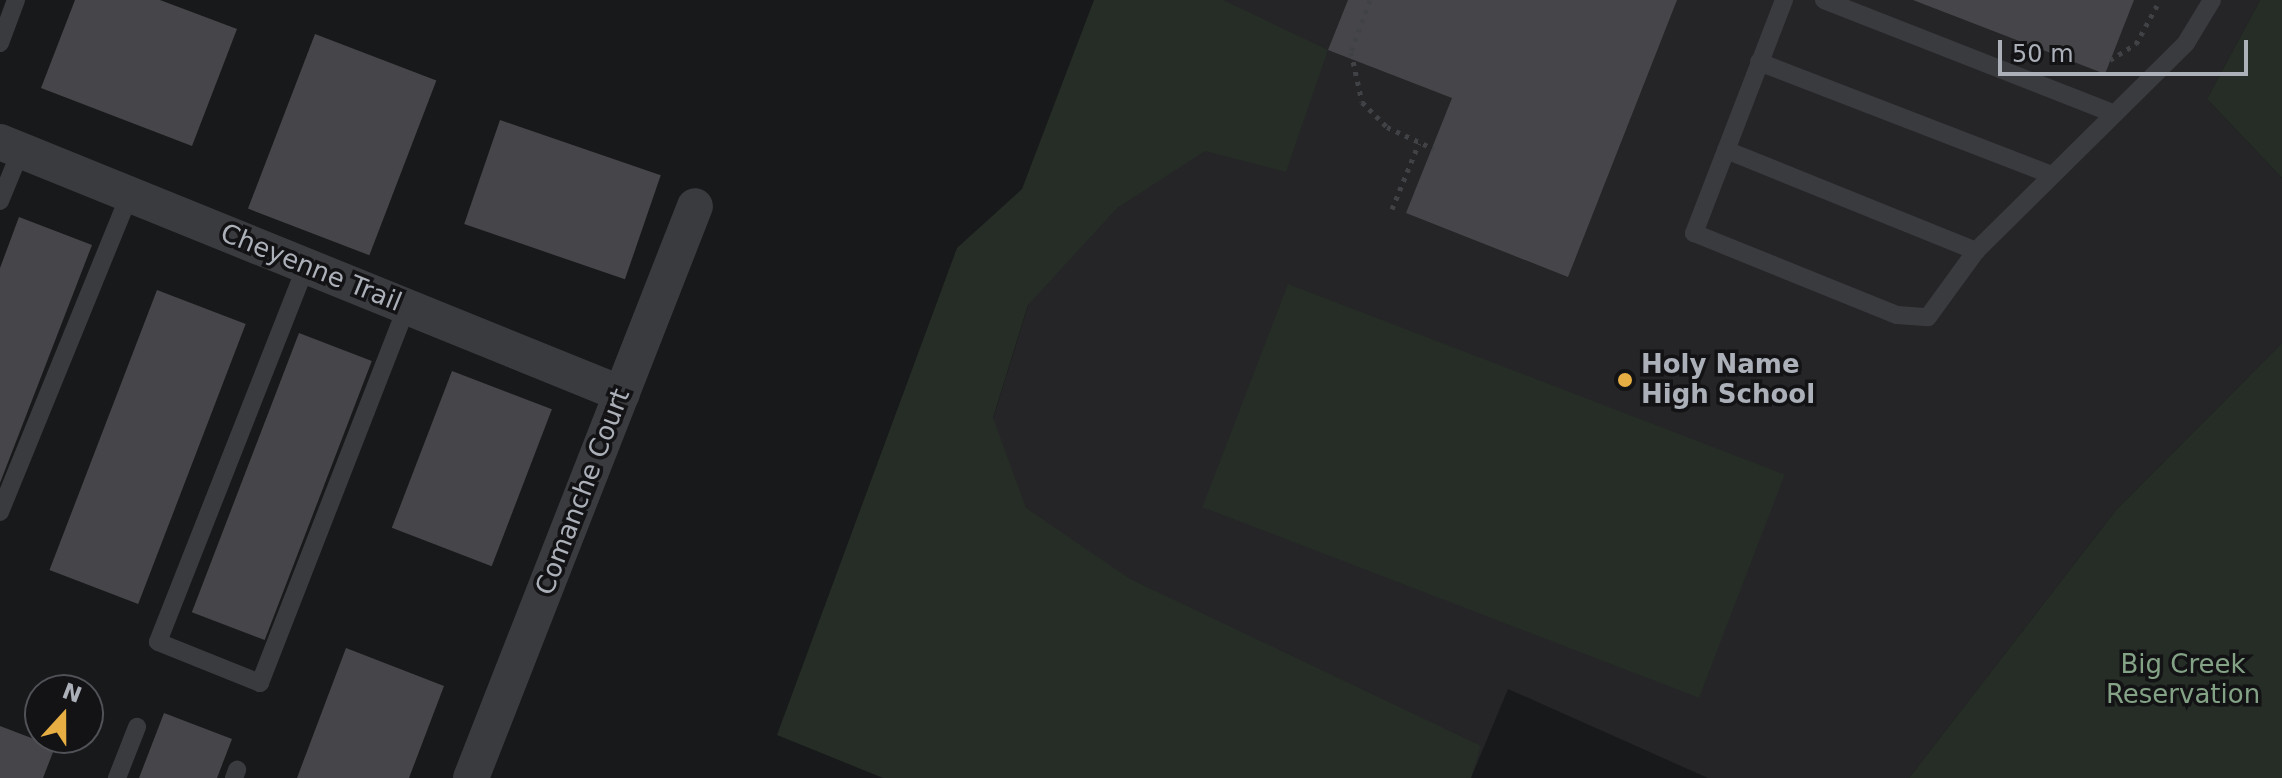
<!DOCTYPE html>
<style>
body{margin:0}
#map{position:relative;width:2282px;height:778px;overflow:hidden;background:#18191a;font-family:"DejaVu Sans",sans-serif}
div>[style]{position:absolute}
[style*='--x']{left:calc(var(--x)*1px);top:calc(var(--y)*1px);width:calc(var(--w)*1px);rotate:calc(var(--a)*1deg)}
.built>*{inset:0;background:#252527}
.green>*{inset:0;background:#252d26;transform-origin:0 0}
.building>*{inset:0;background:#46464a;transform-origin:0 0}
.path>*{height:5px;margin-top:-2.5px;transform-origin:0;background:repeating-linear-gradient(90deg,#404246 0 4px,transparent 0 10px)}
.service>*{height:18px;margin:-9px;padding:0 9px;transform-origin:9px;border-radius:9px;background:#3a3b3f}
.minor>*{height:36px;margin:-18px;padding:0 18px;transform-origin:18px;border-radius:18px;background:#3a3b3f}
.dots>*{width:22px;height:22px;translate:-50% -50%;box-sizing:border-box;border:4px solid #131315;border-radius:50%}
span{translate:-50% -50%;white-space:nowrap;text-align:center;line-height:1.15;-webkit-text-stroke:7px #131315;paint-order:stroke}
.street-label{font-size:26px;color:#acb0b9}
.poi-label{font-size:26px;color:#acb0b9;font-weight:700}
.left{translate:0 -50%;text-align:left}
.park-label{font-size:26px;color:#84a386}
.north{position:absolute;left:24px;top:674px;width:80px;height:80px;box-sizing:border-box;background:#131315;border:2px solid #505257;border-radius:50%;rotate:21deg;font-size:22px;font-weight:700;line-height:32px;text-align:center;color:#acb0b9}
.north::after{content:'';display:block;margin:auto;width:28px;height:36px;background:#e7ae44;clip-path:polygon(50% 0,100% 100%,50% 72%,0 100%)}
.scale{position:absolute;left:1998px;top:40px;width:250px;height:36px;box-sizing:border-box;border:4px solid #acb0b9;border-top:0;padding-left:10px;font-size:24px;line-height:28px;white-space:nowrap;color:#acb0b9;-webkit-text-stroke:6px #131315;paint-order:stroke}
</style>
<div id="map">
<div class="built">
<i style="clip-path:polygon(1123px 0,2260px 0,2207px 99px,2282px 178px,2282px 343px,2116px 510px,1909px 778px,1708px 778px,1508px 689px,1471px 778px,919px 657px)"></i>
</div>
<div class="green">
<i style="clip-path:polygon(1094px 0,1223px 0,1328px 50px,1286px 172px,1205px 151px,1117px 208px,1028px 305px,993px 418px,1026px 508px,1130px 579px,1481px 746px,1471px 778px,883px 778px,777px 735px,957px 248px,1022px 189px)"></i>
<i style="clip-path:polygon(2260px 0,2282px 0,2282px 178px,2207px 99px)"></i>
<i style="left:1288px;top:284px;width:532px;height:239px;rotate:21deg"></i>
<i style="clip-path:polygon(2282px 343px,2282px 778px,1909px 778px,2116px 510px)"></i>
</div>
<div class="building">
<i style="clip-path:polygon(75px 0,160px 0,237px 29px,192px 146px,41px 88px)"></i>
<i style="clip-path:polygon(1348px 0,1677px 0,1568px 277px,1406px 213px,1452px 98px,1328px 50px)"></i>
<i style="clip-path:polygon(1913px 0,2134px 0,2105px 74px)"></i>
<i style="left:315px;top:34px;width:130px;height:187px;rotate:21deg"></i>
<i style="left:500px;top:120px;width:170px;height:110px;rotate:19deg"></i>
<i style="clip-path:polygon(19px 217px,92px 245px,0 483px,0 268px)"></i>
<i style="left:157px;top:290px;width:95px;height:300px;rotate:21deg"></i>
<i style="left:299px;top:333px;width:78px;height:299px;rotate:21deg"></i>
<i style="left:452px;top:371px;width:107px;height:168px;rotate:21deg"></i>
<i style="clip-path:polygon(346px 648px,444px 686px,409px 778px,297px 778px)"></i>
<i style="clip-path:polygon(164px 713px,232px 739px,217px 778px,139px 778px)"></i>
<i style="clip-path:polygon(0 726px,55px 747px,43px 778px,0 778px)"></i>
</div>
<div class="path">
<i style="--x:1370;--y:0;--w:55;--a:110.1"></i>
<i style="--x:1351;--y:52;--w:51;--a:77.6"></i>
<i style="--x:1362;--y:102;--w:35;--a:45"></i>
<i style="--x:1387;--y:127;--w:52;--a:25.1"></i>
<i style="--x:2110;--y:60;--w:31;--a:-32"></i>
<i style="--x:2136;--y:44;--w:50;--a:-61.4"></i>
<i style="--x:1392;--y:209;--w:71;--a:-67.8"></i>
</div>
<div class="service">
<i style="--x:1784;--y:0;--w:250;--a:111.1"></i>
<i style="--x:1694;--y:233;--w:219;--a:22"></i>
<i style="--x:1897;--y:315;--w:31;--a:4"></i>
<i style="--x:1928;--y:317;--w:82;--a:-54"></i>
<i style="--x:1976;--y:251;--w:296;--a:-44.7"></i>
<i style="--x:2186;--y:43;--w:50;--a:-58.8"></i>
<i style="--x:1824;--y:0;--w:309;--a:21.4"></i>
<i style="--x:0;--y:43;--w:46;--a:-69.6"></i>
<i style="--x:1759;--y:62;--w:314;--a:21.1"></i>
<i style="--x:1726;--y:150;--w:270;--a:22"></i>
<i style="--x:0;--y:201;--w:55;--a:-67.6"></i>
<i style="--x:306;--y:266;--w:404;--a:111.5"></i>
<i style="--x:158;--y:642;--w:110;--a:21.9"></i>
<i style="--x:260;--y:683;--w:405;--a:-68.7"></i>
<i style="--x:0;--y:512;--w:344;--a:-67.8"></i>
<i style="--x:117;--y:778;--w:55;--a:-68.6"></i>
<i style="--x:234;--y:778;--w:9;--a:-69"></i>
</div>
<div class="minor">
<i style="--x:0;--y:142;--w:671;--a:22.06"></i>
<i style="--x:471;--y:778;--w:614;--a:-68.61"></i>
</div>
<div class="dots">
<i style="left:1625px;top:380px;background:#e7ae44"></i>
</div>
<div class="street-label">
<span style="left:311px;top:268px;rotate:22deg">Cheyenne Trail</span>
<span style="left:583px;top:492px;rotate:-69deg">Comanche Court</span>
</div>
<div class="poi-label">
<span class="left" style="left:1641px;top:380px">Holy Name<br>High School</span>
</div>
<div class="park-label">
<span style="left:2183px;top:680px">Big Creek<br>Reservation</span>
</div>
<div class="north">N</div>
<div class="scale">50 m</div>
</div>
